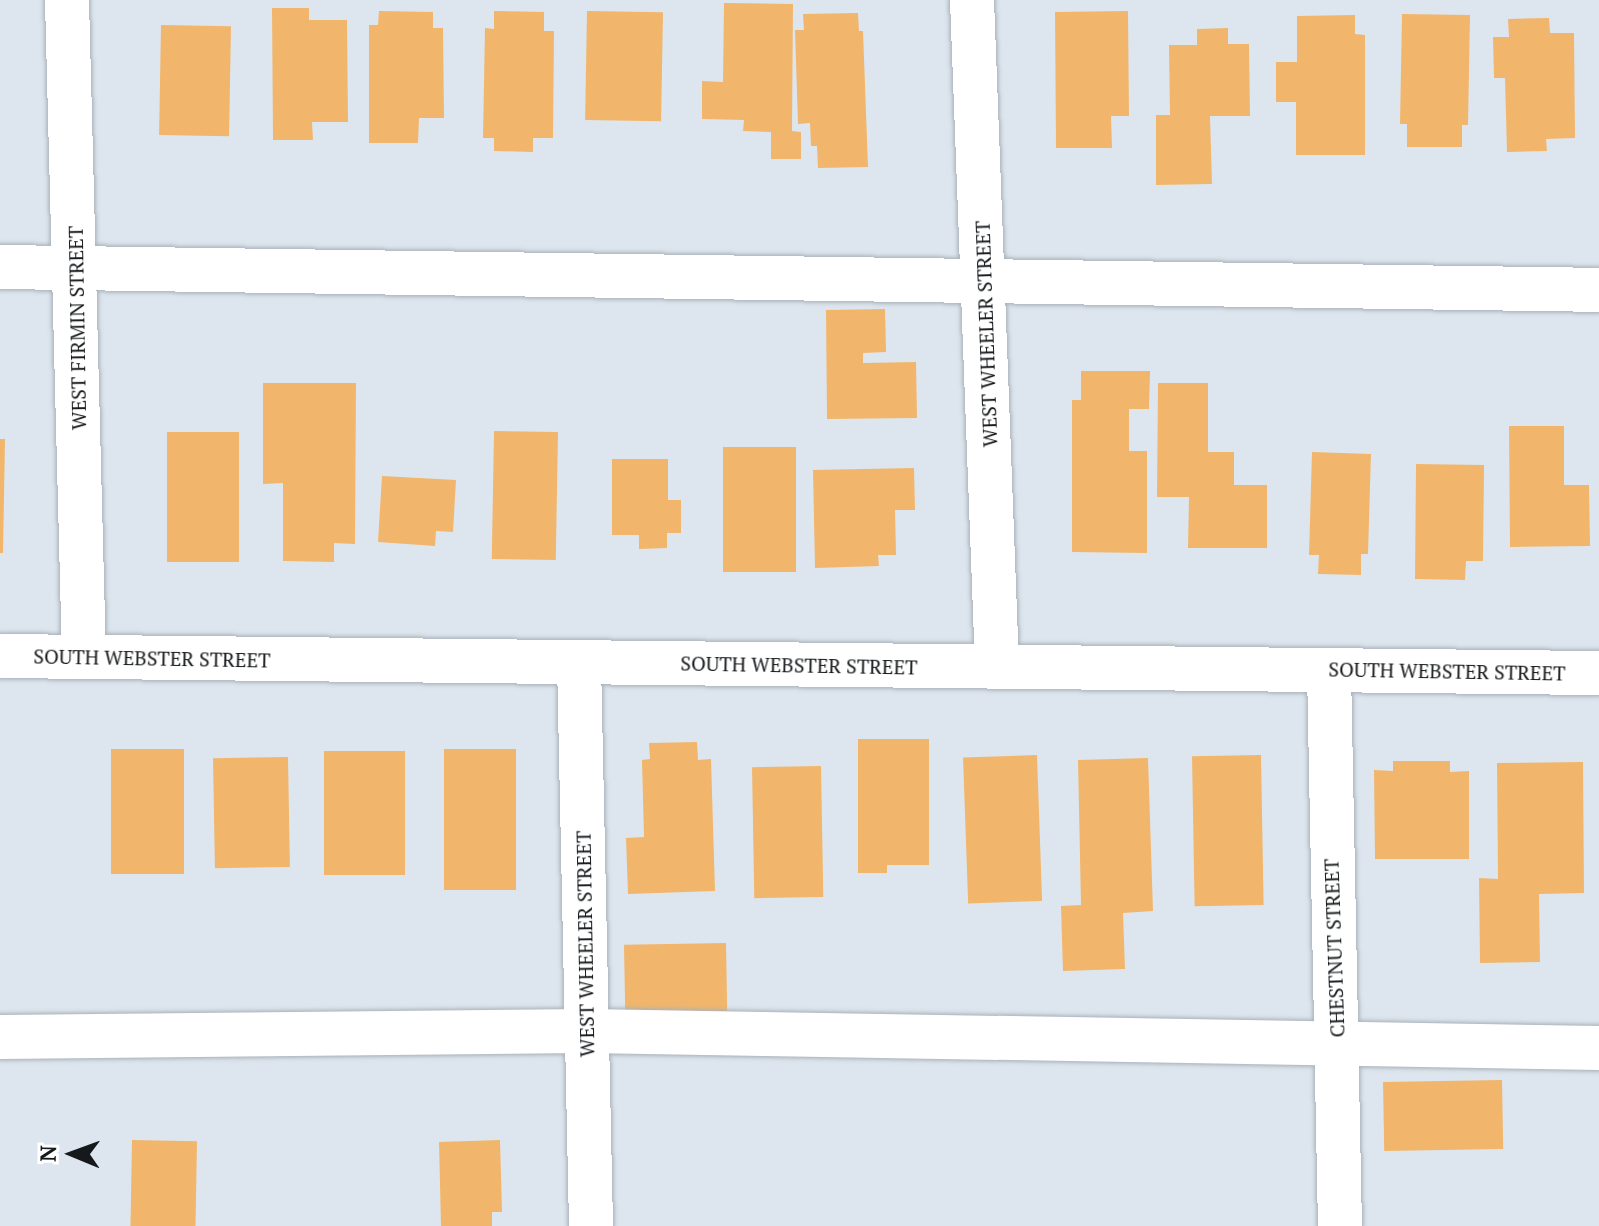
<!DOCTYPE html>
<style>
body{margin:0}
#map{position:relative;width:1599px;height:1226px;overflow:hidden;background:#dde6ee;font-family:"PT Serif",serif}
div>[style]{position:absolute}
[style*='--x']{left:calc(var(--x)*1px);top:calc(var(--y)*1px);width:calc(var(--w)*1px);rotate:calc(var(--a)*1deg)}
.building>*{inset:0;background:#f1b66b;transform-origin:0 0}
.roads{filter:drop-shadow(0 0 2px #a9b1b9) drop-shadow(0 0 2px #a9b1b9)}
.minor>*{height:44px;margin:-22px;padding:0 22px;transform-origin:22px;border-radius:22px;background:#fff}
span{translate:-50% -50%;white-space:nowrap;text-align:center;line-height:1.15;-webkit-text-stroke:6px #fff;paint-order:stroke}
.street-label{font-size:20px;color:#16191b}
.north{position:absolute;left:32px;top:1114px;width:80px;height:80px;-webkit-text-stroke:6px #fff;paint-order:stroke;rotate:271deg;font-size:22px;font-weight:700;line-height:32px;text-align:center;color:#16191b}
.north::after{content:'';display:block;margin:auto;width:28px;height:36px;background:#16191b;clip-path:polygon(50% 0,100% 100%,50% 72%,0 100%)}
</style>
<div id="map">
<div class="building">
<i style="clip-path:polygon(724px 3px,793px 4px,792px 131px,801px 132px,801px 159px,771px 159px,771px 132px,743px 131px,744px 120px,702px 119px,702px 81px,723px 82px)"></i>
<i style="clip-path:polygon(272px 8px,309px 8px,309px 20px,347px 20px,348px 122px,312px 122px,313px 140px,273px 140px)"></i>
<i style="clip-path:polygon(379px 11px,433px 12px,433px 28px,443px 28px,444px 118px,419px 118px,418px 143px,369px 143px,369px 25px,378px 25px)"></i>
<i style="clip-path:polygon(494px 11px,544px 12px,544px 31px,554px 31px,553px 138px,533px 138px,533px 152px,494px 151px,494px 138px,483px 138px,485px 28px,494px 29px)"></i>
<i style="left:587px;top:11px;width:76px;height:109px;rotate:1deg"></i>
<i style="clip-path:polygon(1128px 11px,1129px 116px,1111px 116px,1112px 148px,1056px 148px,1055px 12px)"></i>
<i style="clip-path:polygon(858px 13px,859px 31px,863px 31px,868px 167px,818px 168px,817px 146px,811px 146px,810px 123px,798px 124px,795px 30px,804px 30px,803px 14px)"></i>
<i style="clip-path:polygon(1402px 14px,1470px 15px,1468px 125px,1462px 125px,1462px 147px,1407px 147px,1407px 124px,1400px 124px)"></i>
<i style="clip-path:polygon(1355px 15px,1355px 34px,1365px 35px,1365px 155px,1296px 155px,1296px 102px,1276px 102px,1276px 62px,1297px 62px,1297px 16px)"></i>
<i style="clip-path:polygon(1549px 18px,1550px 33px,1574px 33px,1575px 138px,1546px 139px,1547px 151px,1507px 152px,1505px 78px,1494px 78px,1493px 37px,1509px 37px,1508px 19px)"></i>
<i style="left:161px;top:25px;width:70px;height:110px;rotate:1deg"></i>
<i style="clip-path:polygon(1228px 28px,1228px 44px,1249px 44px,1250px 116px,1210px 116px,1212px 184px,1156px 185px,1156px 115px,1170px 115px,1169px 45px,1197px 45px,1197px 29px)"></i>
<i style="clip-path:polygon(885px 309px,886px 352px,863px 353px,863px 363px,916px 362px,917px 418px,827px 419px,826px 310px)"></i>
<i style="clip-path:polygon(1081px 371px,1150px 371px,1149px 409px,1129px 409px,1129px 451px,1147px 451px,1147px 553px,1072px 552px,1072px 400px,1081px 400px)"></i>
<i style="clip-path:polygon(263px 383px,356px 383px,355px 544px,334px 543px,334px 562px,283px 561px,283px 483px,263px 484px)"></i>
<i style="clip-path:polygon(1158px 383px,1208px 383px,1208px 452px,1234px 452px,1234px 485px,1267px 485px,1267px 548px,1188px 548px,1189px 497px,1157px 497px)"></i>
<i style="clip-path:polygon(1509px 426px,1564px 426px,1564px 485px,1589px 485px,1590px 546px,1510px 547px)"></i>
<i style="left:494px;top:431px;width:64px;height:128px;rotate:1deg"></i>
<i style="left:167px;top:432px;width:72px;height:130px"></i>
<i style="clip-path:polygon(0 439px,5px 439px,3px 553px,0 553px)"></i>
<i style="left:796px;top:447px;width:125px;height:73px;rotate:90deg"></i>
<i style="clip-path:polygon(1312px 452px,1371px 454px,1368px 554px,1361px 554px,1361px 575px,1318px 574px,1319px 555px,1309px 555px)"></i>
<i style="clip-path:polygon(612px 459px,668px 459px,668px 500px,681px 500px,681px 533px,667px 533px,667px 548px,639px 549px,639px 535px,612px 535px)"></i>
<i style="clip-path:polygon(1416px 464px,1484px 465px,1483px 561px,1466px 561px,1465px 580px,1415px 579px)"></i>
<i style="clip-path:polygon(914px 468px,915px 510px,895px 510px,896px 555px,878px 555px,879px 566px,815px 568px,813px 470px)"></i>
<i style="clip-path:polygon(382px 476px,456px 480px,453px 532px,436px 531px,435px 546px,378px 542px)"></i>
<i style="clip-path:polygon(858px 739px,929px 739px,929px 865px,887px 865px,887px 873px,858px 873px)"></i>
<i style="clip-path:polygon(697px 742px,698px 760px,711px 759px,715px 891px,628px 894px,626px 838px,644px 837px,642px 760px,650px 759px,649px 743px)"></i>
<i style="left:184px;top:749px;width:125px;height:73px;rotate:90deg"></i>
<i style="left:444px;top:749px;width:72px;height:141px"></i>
<i style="left:324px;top:751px;width:81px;height:124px"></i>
<i style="left:1037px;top:755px;width:146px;height:74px;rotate:88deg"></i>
<i style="left:1261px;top:755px;width:150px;height:69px;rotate:89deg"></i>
<i style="left:288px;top:757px;width:110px;height:75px;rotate:89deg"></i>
<i style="clip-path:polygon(1148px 758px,1153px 911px,1123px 913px,1125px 969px,1063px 971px,1061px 906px,1081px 905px,1078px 760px)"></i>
<i style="clip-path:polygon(1393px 761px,1450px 761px,1450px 772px,1469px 771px,1469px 859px,1375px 859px,1374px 770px,1393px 771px)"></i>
<i style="clip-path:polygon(1583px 762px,1584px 893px,1539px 894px,1540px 962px,1480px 963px,1479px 878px,1498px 879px,1497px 763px)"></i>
<i style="left:821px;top:766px;width:131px;height:69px;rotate:89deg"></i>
<i style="left:726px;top:943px;width:72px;height:102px;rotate:89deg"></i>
<i style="left:1502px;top:1080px;width:69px;height:119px;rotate:89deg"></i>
<i style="left:132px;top:1140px;width:65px;height:86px;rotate:1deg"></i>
<i style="clip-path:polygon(500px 1140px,502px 1212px,492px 1212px,492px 1226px,441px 1226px,439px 1142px)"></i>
</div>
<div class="roads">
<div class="minor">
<i style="--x:67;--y:0;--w:657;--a:88.52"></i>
<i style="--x:972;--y:0;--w:667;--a:87.85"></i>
<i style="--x:0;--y:267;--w:1599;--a:0.82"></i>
<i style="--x:0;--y:656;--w:1599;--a:0.61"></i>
<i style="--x:579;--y:662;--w:564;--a:88.78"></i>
<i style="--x:1329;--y:670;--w:556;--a:88.87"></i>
<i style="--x:0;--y:1037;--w:587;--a:-0.59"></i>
<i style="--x:587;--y:1031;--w:1012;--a:0.96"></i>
</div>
</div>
<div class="street-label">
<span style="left:77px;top:328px;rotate:-91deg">WEST FIRMIN STREET</span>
<span style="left:986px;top:334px;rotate:-92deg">WEST WHEELER STREET</span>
<span style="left:152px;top:658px;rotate:1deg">SOUTH WEBSTER STREET</span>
<span style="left:799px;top:665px;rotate:1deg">SOUTH WEBSTER STREET</span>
<span style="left:1447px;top:671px;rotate:1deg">SOUTH WEBSTER STREET</span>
<span style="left:585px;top:944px;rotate:-91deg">WEST WHEELER STREET</span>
<span style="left:1334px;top:948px;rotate:-92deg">CHESTNUT STREET</span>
</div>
<div class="north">N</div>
</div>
